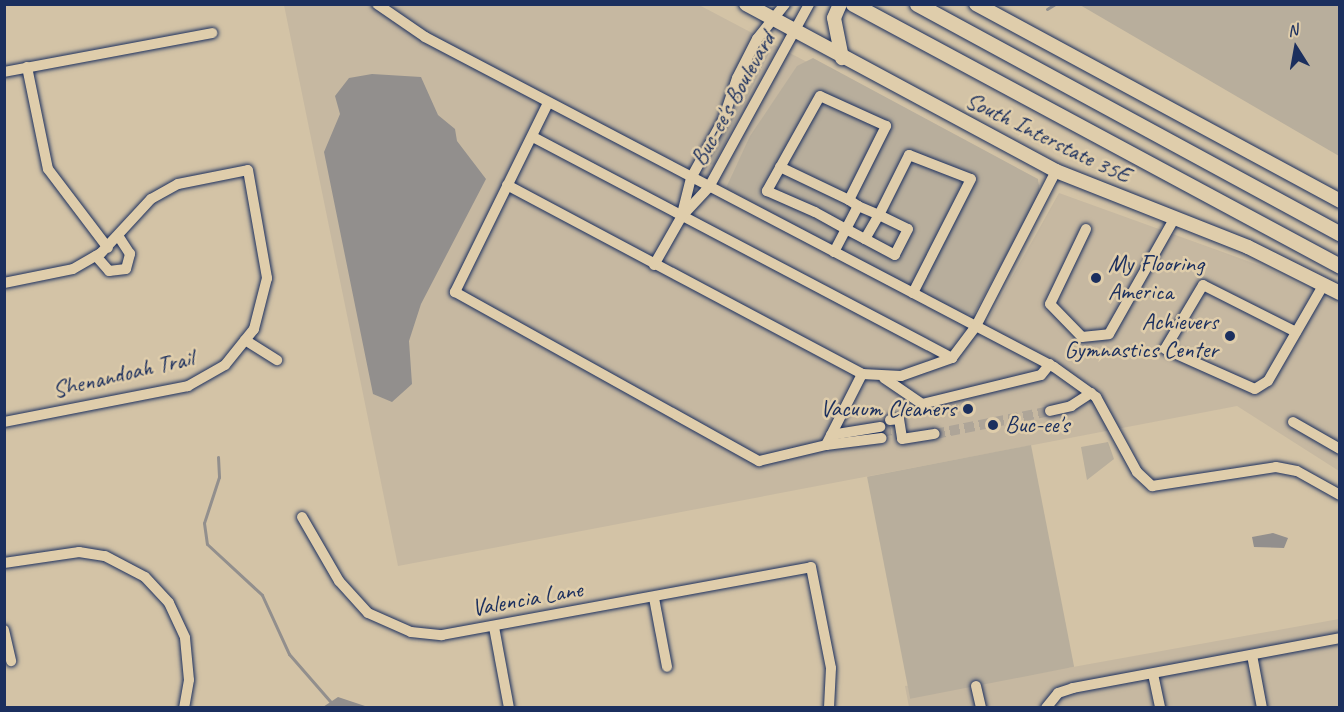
<!DOCTYPE html>
<style>
body{margin:0}
#map{position:relative;width:1344px;height:712px;overflow:hidden;background:#d3c3a6;font-family:Caveat,sans-serif}
div>[style]{position:absolute}
[style*='--x']{left:calc(var(--x)*1px);top:calc(var(--y)*1px);width:calc(var(--w)*1px);rotate:calc(var(--a)*1deg)}
.built>*{inset:0;background:#c6b8a1}
.green>*{inset:0;background:#b8ae9c;transform-origin:0 0}
.water>*{inset:0;background:#928f8d}
.stream>*{height:3px;margin:-1.5px;padding:0 1.5px;transform-origin:1.5px;border-radius:1.5px;background:#928f8d}
.minor-tunnel>*{height:10px;margin-top:-5px;transform-origin:0;background:repeating-linear-gradient(90deg,#aea598 0 10px,transparent 0 15px)}
.roads{filter:drop-shadow(0 0 2px #1b2f5e) drop-shadow(0 0 2px #1b2f5e)}
.minor>*{height:10px;margin:-5px;padding:0 5px;transform-origin:5px;border-radius:5px;background:#dfcdab}
.major>*{height:14px;margin:-7px;padding:0 7px;transform-origin:7px;border-radius:7px;background:#dfcdab}
.highway>*{height:15px;margin:-7.5px;padding:0 7.5px;transform-origin:7.5px;border-radius:7.5px;background:#dfcdab}
.dots>*{width:16px;height:16px;translate:-50% -50%;box-sizing:border-box;border:3px solid #dfcdab;border-radius:50%}
span{translate:-50% -50%;white-space:nowrap;text-align:center;line-height:1.15;-webkit-text-stroke:5px #dfcdab;paint-order:stroke}
.street-label{font-size:24px;color:#1b2f5e}
.poi-label{font-size:24px;color:#1b2f5e}
.left{translate:0 -50%;text-align:left}
.right{translate:-100% -50%;text-align:right}
.frame{position:absolute;inset:0;border:6px solid #1b2f5e;pointer-events:none}
.north{position:absolute;left:1266px;top:18px;width:60px;height:60px;-webkit-text-stroke:4px #dfcdab;paint-order:stroke;rotate:349deg;font-size:16px;font-weight:700;line-height:24px;text-align:center;color:#1b2f5e}
.north::after{content:'';display:block;margin:auto;width:21px;height:27px;background:#1b2f5e;clip-path:polygon(50% 0,100% 100%,50% 72%,0 100%)}
</style>
<div id="map">
<div class="built">
<i style="clip-path:polygon(284px 5px,699px 5px,1040px 185px,975px 313px,988px 320px,1059px 193px,1267px 268px,1339px 305px,1339px 471px,1237px 406px,398px 566px)"></i>
<i style="clip-path:polygon(1339px 619px,1339px 707px,909px 707px,905px 686px,1073px 667px)"></i>
</div>
<div class="green">
<i style="clip-path:polygon(1080px 5px,1339px 5px,1339px 156px)"></i>
<i style="clip-path:polygon(766px 46px,771px 49px,714px 165px,710px 164px)"></i>
<i style="clip-path:polygon(813px 58px,1038px 179px,1040px 194px,974px 314px,961px 315px,726px 188px,750px 136px,797px 66px)"></i>
<i style="clip-path:polygon(1108px 442px,1114px 459px,1087px 480px,1081px 447px)"></i>
<i style="left:1031px;top:445px;width:226px;height:167px;rotate:79deg"></i>
</div>
<div class="water">
<i style="clip-path:polygon(372px 74px,421px 77px,438px 115px,455px 129px,457px 141px,486px 179px,421px 304px,409px 341px,412px 384px,392px 402px,373px 394px,324px 152px,340px 114px,335px 96px,349px 78px)"></i>
<i style="clip-path:polygon(1273px 533px,1288px 538px,1284px 548px,1254px 547px,1252px 537px)"></i>
<i style="clip-path:polygon(338px 697px,368px 707px,323px 707px)"></i>
</div>
<div class="stream">
<i style="--x:1047;--y:9;--w:9;--a:-32"></i>
<i style="--x:218;--y:457;--w:20;--a:87"></i>
<i style="--x:219;--y:477;--w:48;--a:108.1"></i>
<i style="--x:204;--y:523;--w:21;--a:82"></i>
<i style="--x:207;--y:544;--w:75;--a:42.8"></i>
<i style="--x:262;--y:595;--w:65;--a:65.4"></i>
<i style="--x:289;--y:654;--w:72;--a:49"></i>
</div>
<div class="minor-tunnel">
<i style="--x:881;--y:432;--w:11;--a:-10"></i>
<i style="--x:935;--y:434;--w:117;--a:-11.3"></i>
</div>
<div class="roads">
<div class="minor">
<i style="--x:377;--y:4;--w:58;--a:34.5"></i>
<i style="--x:425;--y:37;--w:710;--a:27.68"></i>
<i style="--x:1054;--y:367;--w:52;--a:35.5"></i>
<i style="--x:1096;--y:397;--w:85;--a:61.3"></i>
<i style="--x:1137;--y:472;--w:21;--a:43"></i>
<i style="--x:1152;--y:486;--w:125;--a:-8.7"></i>
<i style="--x:1276;--y:467;--w:21;--a:11"></i>
<i style="--x:1297;--y:471;--w:49;--a:29.2"></i>
<i style="--x:27;--y:67;--w:104;--a:78.4"></i>
<i style="--x:48;--y:169;--w:99;--a:52.8"></i>
<i style="--x:4;--y:72;--w:212;--a:-10.6"></i>
<i style="--x:548;--y:103;--w:211;--a:116.2"></i>
<i style="--x:455;--y:292;--w:348;--a:29.1"></i>
<i style="--x:759;--y:461;--w:69;--a:-13.4"></i>
<i style="--x:826;--y:445;--w:80;--a:-63.1"></i>
<i style="--x:862;--y:374;--w:39;--a:3"></i>
<i style="--x:901;--y:376;--w:54;--a:-19.4"></i>
<i style="--x:952;--y:358;--w:40;--a:-53"></i>
<i style="--x:976;--y:326;--w:174;--a:-62.7"></i>
<i style="--x:533;--y:137;--w:474;--a:27.8"></i>
<i style="--x:780;--y:167;--w:76;--a:25.6"></i>
<i style="--x:507;--y:185;--w:402;--a:28"></i>
<i style="--x:858;--y:206;--w:23;--a:23"></i>
<i style="--x:879;--y:215;--w:67;--a:-63.4"></i>
<i style="--x:909;--y:155;--w:66;--a:21.2"></i>
<i style="--x:971;--y:179;--w:128;--a:117"></i>
<i style="--x:682;--y:214;--w:37;--a:-76"></i>
<i style="--x:691;--y:178;--w:66;--a:-61.1"></i>
<i style="--x:723;--y:120;--w:44;--a:-71.6"></i>
<i style="--x:737;--y:78;--w:44;--a:-62.9"></i>
<i style="--x:757;--y:39;--w:45;--a:-51.3"></i>
<i style="--x:1086;--y:229;--w:83;--a:115.6"></i>
<i style="--x:1050;--y:304;--w:46;--a:45.9"></i>
<i style="--x:1082;--y:337;--w:27;--a:-6"></i>
<i style="--x:1109;--y:334;--w:130;--a:-60.5"></i>
<i style="--x:834;--y:252;--w:52;--a:-62.4"></i>
<i style="--x:858;--y:206;--w:11;--a:-146"></i>
<i style="--x:849;--y:200;--w:83;--a:-63.4"></i>
<i style="--x:886;--y:126;--w:72;--a:-155.6"></i>
<i style="--x:820;--y:96;--w:109;--a:119.2"></i>
<i style="--x:767;--y:191;--w:52;--a:23.6"></i>
<i style="--x:815;--y:212;--w:35;--a:29"></i>
<i style="--x:846;--y:229;--w:21;--a:28"></i>
<i style="--x:865;--y:239;--w:28;--a:-60"></i>
<i style="--x:879;--y:215;--w:32;--a:26"></i>
<i style="--x:908;--y:229;--w:29;--a:117"></i>
<i style="--x:895;--y:255;--w:34;--a:-152"></i>
<i style="--x:96;--y:256;--w:20;--a:49"></i>
<i style="--x:109;--y:271;--w:17;--a:-7"></i>
<i style="--x:126;--y:269;--w:16;--a:-75"></i>
<i style="--x:130;--y:254;--w:20;--a:-123"></i>
<i style="--x:654;--y:265;--w:56;--a:-60.3"></i>
<i style="--x:682;--y:216;--w:40;--a:-47"></i>
<i style="--x:709;--y:187;--w:209;--a:-61.3"></i>
<i style="--x:4;--y:283;--w:70;--a:-11.5"></i>
<i style="--x:73;--y:269;--w:32;--a:-30"></i>
<i style="--x:101;--y:253;--w:74;--a:-47.2"></i>
<i style="--x:151;--y:199;--w:31;--a:-29"></i>
<i style="--x:178;--y:184;--w:71;--a:-11.3"></i>
<i style="--x:248;--y:170;--w:110;--a:80"></i>
<i style="--x:267;--y:278;--w:53;--a:104.3"></i>
<i style="--x:254;--y:329;--w:46;--a:128.9"></i>
<i style="--x:225;--y:365;--w:43;--a:150.4"></i>
<i style="--x:188;--y:386;--w:187;--a:168.9"></i>
<i style="--x:1296;--y:332;--w:104;--a:-153.2"></i>
<i style="--x:1203;--y:285;--w:74;--a:120.7"></i>
<i style="--x:1165;--y:349;--w:98;--a:24"></i>
<i style="--x:1255;--y:389;--w:15;--a:-32"></i>
<i style="--x:1268;--y:381;--w:112;--a:-60"></i>
<i style="--x:245;--y:340;--w:38;--a:32"></i>
<i style="--x:884;--y:378;--w:46;--a:34.4"></i>
<i style="--x:922;--y:404;--w:122;--a:-13.7"></i>
<i style="--x:1041;--y:375;--w:14;--a:-51"></i>
<i style="--x:1050;--y:411;--w:22;--a:-13"></i>
<i style="--x:1071;--y:406;--w:24;--a:-33"></i>
<i style="--x:890;--y:420;--w:9;--a:-6"></i>
<i style="--x:899;--y:419;--w:20;--a:81"></i>
<i style="--x:902;--y:439;--w:33;--a:-9"></i>
<i style="--x:1293;--y:422;--w:54;--a:29.9"></i>
<i style="--x:831;--y:435;--w:50;--a:-9.3"></i>
<i style="--x:826;--y:445;--w:56;--a:-7.1"></i>
<i style="--x:302;--y:517;--w:74;--a:60"></i>
<i style="--x:339;--y:581;--w:43;--a:47.8"></i>
<i style="--x:368;--y:613;--w:47;--a:23.8"></i>
<i style="--x:411;--y:632;--w:31;--a:6"></i>
<i style="--x:442;--y:635;--w:375;--a:-10.4"></i>
<i style="--x:811;--y:567;--w:103;--a:78.8"></i>
<i style="--x:831;--y:668;--w:40;--a:92.9"></i>
<i style="--x:4;--y:563;--w:76;--a:-8.3"></i>
<i style="--x:79;--y:552;--w:26;--a:9"></i>
<i style="--x:105;--y:556;--w:45;--a:27.7"></i>
<i style="--x:145;--y:577;--w:35;--a:47"></i>
<i style="--x:169;--y:603;--w:38;--a:65"></i>
<i style="--x:185;--y:638;--w:42;--a:84.6"></i>
<i style="--x:189;--y:680;--w:28;--a:100"></i>
<i style="--x:654;--y:598;--w:70;--a:79.3"></i>
<i style="--x:494;--y:627;--w:82;--a:79.5"></i>
<i style="--x:4;--y:630;--w:32;--a:77"></i>
<i style="--x:1252;--y:655;--w:54;--a:79.3"></i>
<i style="--x:1153;--y:674;--w:35;--a:78"></i>
<i style="--x:976;--y:686;--w:23;--a:77"></i>
<i style="--x:1046;--y:708;--w:19;--a:-51"></i>
<i style="--x:1058;--y:693;--w:16;--a:-18"></i>
<i style="--x:1073;--y:688;--w:272;--a:-10.6"></i>
</div>
<div class="major">
<i style="--x:746;--y:4;--w:352;--a:28.3"></i>
<i style="--x:1056;--y:171;--w:206;--a:21.6"></i>
<i style="--x:1248;--y:247;--w:103;--a:26.6"></i>
<i style="--x:840;--y:4;--w:15;--a:113"></i>
<i style="--x:834;--y:18;--w:41;--a:78.7"></i>
<i style="--x:976;--y:4;--w:414;--a:28.4"></i>
</div>
<div class="highway">
<i style="--x:853;--y:4;--w:553;--a:28.28"></i>
<i style="--x:917;--y:4;--w:481;--a:28.5"></i>
</div>
</div>
<div class="dots">
<i style="left:1096px;top:278px;background:#1b2f5e"></i>
<i style="left:1230px;top:336px;background:#1b2f5e"></i>
<i style="left:968px;top:409px;background:#1b2f5e"></i>
<i style="left:993px;top:425px;background:#1b2f5e"></i>
</div>
<div class="street-label">
<span style="left:733px;top:99px;rotate:-61deg">Buc-ee's Boulevard</span>
<span style="left:1048px;top:138px;rotate:26deg">South Interstate 35E</span>
<span style="left:123px;top:374px;rotate:-13deg">Shenandoah Trail</span>
<span style="left:527px;top:599px;rotate:-10deg">Valencia Lane</span>
</div>
<div class="poi-label">
<span class="left" style="left:1108px;top:278px">My Flooring<br>America</span>
<span class="right" style="left:1218px;top:336px">Achievers<br>Gymnastics Center</span>
<span class="right" style="left:956px;top:409px">Vacuum Cleaners</span>
<span class="left" style="left:1005px;top:425px">Buc-ee's</span>
</div>
<div class="frame"></div>
<div class="north">N</div>
</div>
